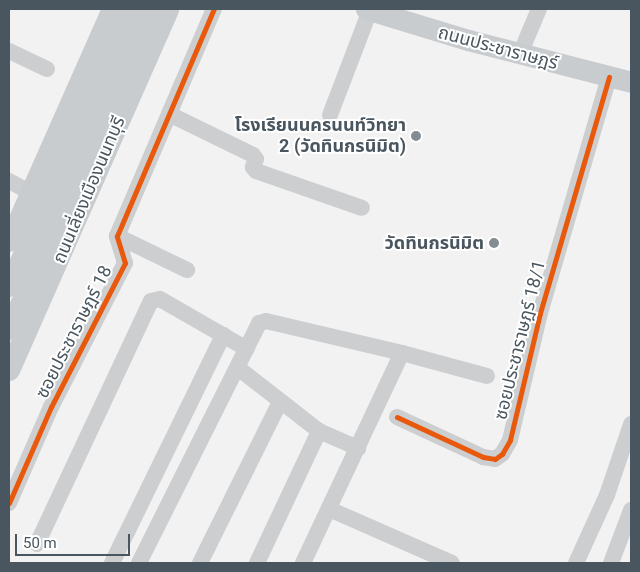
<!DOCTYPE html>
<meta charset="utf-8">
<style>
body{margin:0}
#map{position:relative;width:640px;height:572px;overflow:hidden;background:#f2f2f2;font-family:Roboto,"Noto Sans Thai",sans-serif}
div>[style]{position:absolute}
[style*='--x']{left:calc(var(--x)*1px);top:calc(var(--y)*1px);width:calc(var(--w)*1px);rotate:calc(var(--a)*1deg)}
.minor>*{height:16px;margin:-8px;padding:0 8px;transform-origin:8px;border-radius:8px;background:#ccced0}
.major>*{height:21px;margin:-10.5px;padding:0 10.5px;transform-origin:10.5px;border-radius:10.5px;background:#c8cccf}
.major-bridge>*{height:21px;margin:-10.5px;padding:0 10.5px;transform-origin:10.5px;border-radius:10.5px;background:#c8cccf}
.cycleway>*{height:5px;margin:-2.5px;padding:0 2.5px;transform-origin:2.5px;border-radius:2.5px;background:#e8590c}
.dots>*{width:14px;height:14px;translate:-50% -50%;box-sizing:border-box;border:2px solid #fff;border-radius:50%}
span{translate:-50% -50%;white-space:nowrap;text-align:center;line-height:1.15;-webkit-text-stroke:4px #fff;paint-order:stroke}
.street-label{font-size:18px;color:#49565f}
.poi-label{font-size:18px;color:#49565f;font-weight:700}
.right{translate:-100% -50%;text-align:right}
.frame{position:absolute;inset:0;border:10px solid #49565f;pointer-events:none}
.scale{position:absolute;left:15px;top:534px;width:115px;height:22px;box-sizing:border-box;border:2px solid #49565f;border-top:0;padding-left:6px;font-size:15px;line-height:18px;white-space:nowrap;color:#49565f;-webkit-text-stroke:4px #fff;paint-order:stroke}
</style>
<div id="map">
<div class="minor">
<i style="--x:9;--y:51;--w:42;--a:25.3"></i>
<i style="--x:520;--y:54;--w:49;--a:-67.1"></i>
<i style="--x:169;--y:114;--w:93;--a:26"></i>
<i style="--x:253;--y:155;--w:5;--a:53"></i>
<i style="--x:256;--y:159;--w:9;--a:111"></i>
<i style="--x:253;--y:167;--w:5;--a:53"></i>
<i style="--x:256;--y:171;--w:112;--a:19.2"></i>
<i style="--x:330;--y:115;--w:112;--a:-69.1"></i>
<i style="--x:9;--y:181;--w:24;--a:28"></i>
<i style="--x:117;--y:236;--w:78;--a:25.9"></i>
<i style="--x:238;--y:368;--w:103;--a:37.9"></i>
<i style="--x:397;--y:417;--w:95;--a:24.9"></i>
<i style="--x:483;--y:457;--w:12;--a:9"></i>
<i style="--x:495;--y:459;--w:9;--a:-36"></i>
<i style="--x:502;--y:454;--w:16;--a:-60"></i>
<i style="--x:510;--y:440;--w:130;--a:-76.7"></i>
<i style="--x:540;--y:313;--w:246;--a:-73.7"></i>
<i style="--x:9;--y:503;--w:105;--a:-66.4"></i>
<i style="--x:51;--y:407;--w:162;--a:-62.8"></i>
<i style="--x:125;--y:263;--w:28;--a:-107"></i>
<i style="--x:117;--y:236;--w:247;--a:-66.9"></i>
<i style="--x:329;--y:509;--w:134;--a:23.7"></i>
<i style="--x:37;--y:544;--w:268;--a:-64.9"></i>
<i style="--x:151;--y:301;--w:9;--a:-13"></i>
<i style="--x:160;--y:299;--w:100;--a:29.9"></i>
<i style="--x:112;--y:563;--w:254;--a:-64"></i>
<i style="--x:139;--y:563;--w:268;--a:-63.4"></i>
<i style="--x:259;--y:323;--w:7;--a:-16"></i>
<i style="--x:266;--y:321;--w:140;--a:13.2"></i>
<i style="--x:200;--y:563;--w:180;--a:-63.6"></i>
<i style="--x:257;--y:563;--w:146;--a:-64.8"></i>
<i style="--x:319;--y:431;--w:43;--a:23.6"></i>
<i style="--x:303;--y:563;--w:232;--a:-64.8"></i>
<i style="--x:402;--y:353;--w:88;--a:15.1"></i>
<i style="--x:576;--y:563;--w:75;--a:-65.5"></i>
<i style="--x:607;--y:495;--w:75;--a:-71.3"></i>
<i style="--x:611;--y:563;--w:57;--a:-69.3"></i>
</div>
<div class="major">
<i style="--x:366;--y:9;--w:107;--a:16.9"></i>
<i style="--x:468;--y:40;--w:168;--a:14.4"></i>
<i style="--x:9;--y:241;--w:254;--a:-66.1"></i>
<i style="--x:9;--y:370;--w:394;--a:-66.2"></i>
</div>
<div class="major-bridge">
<i style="--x:9;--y:286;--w:303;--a:-66.2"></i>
<i style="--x:9;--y:329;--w:350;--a:-65.9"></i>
</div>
<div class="cycleway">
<i style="--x:397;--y:417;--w:95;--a:24.9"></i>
<i style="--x:483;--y:457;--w:12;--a:9"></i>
<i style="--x:495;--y:459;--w:9;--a:-36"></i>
<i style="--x:502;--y:454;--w:16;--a:-60"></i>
<i style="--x:510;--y:440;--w:130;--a:-76.7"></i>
<i style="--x:540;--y:313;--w:246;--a:-73.7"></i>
<i style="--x:9;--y:503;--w:105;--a:-66.4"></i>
<i style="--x:51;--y:407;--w:162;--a:-62.8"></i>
<i style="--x:125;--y:263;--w:28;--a:-107"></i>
<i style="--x:117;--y:236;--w:247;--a:-66.9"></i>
</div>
<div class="dots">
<i style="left:416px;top:136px;background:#848d92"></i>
<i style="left:494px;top:243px;background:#848d92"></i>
</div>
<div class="street-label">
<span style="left:498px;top:48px;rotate:15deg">ถนนประชาราษฎร์</span>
<span style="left:89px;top:190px;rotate:-67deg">ถนนเลี่ยงเมืองนนทบุรี</span>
<span style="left:74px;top:332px;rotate:-63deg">ซอยประชาราษฎร์ 18</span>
<span style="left:520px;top:340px;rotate:-76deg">ซอยประชาราษฎร์ 18/1</span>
</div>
<div class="poi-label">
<span class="right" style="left:406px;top:136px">โรงเรียนนครนนท์วิทยา<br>2 (วัดทินกรนิมิต)</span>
<span class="right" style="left:484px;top:243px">วัดทินกรนิมิต</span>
</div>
<div class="frame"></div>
<div class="scale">50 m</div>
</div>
